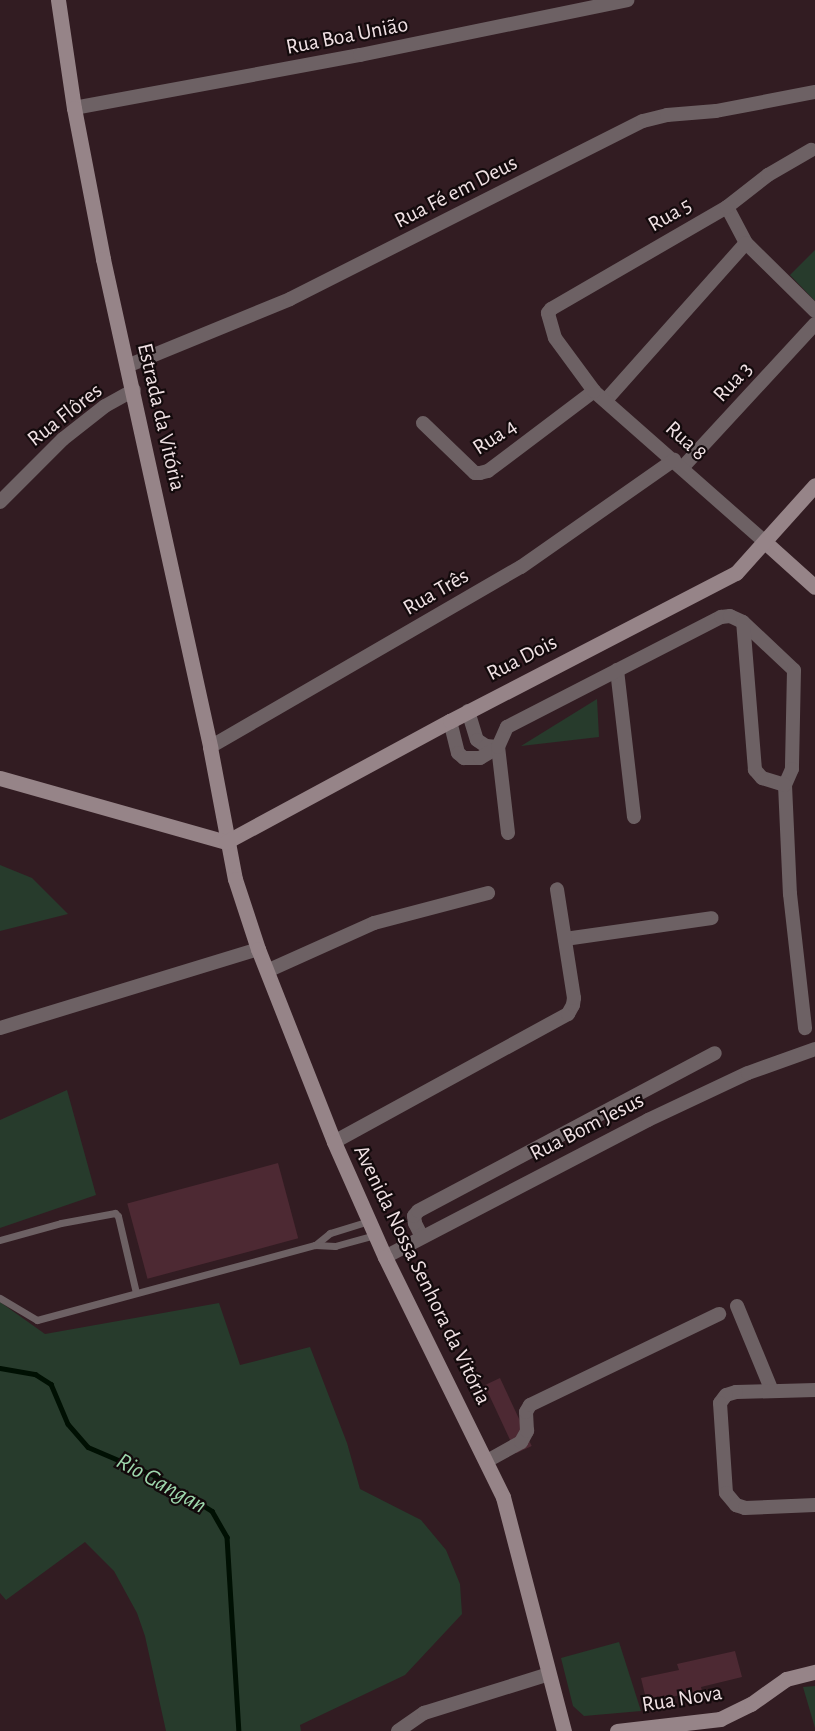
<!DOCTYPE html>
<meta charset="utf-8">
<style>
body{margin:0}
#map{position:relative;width:815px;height:1731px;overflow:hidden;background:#321c22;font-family:"Alegreya Sans",sans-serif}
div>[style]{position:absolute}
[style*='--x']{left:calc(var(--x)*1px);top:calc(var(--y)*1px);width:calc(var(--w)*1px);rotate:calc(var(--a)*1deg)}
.green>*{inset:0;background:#273b2c}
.stream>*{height:4.5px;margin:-2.25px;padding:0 2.25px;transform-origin:2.25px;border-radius:2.25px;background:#001003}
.building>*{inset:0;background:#4d2933;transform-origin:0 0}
.lane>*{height:7px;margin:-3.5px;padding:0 3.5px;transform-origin:3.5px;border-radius:3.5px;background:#6d6164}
.street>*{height:14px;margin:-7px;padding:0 7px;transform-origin:7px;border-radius:7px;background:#6d6164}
.secondary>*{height:15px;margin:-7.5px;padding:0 7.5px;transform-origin:7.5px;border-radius:7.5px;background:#968488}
span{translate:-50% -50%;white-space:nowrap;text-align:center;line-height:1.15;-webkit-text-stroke:4.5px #130a0c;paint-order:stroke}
.street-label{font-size:22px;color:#f0e1e4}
.water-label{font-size:24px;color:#9dd7ac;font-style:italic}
</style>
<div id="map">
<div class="green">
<i style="clip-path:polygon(815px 250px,815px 301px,790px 275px)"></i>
<i style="clip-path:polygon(597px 699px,599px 737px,521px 746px)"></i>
<i style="clip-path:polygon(0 865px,32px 878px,68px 914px,0 931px)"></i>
<i style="clip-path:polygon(67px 1090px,96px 1195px,0 1228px,0 1120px)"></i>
<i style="clip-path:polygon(0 1302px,45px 1334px,219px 1303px,240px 1365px,310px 1347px,347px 1443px,360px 1489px,421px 1520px,446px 1550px,460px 1584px,462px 1614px,405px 1675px,300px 1725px,301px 1731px,166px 1731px,145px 1636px,137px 1613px,114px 1571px,85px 1542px,6px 1600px,0 1593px)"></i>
<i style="clip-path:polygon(619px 1642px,641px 1711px,584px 1716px,573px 1706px,561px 1658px)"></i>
<i style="clip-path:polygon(815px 1686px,815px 1728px,803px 1687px)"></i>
</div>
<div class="stream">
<i style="--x:0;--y:1368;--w:36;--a:10"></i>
<i style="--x:35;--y:1374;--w:19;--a:32"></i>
<i style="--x:51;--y:1384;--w:43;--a:67"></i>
<i style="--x:68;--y:1424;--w:30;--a:49"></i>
<i style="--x:88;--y:1447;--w:74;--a:23.1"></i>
<i style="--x:156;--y:1476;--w:66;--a:32"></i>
<i style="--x:212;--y:1511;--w:30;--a:60"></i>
<i style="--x:227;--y:1537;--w:194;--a:86.5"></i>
</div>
<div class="building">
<i style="left:278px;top:1163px;width:78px;height:156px;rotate:75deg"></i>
<i style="left:500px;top:1378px;width:75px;height:17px;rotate:65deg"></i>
<i style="clip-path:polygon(735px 1651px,742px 1677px,701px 1687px,703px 1695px,685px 1699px,684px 1694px,647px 1703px,641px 1678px,679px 1670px,677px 1664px)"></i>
</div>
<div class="lane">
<i style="--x:369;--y:1221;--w:41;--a:162.9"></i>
<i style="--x:330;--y:1233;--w:19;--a:141"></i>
<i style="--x:315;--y:1245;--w:20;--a:3"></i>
<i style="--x:335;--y:1246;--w:41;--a:-15.4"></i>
<i style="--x:0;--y:1240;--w:63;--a:-15.6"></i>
<i style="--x:61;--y:1223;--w:55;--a:-10.5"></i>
<i style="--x:115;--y:1213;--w:4;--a:45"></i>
<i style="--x:118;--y:1216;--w:79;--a:76.8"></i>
<i style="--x:0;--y:1298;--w:43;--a:30.7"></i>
<i style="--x:37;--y:1320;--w:288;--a:-15.1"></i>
</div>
<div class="street">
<i style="--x:74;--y:108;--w:291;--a:-10.5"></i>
<i style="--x:360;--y:55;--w:273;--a:-11.6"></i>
<i style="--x:727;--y:207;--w:41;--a:62.2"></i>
<i style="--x:746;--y:243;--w:97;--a:44.6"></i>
<i style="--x:127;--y:366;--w:176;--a:-22.3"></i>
<i style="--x:290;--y:299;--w:395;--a:-26.8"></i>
<i style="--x:643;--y:121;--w:25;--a:-14"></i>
<i style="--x:667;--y:115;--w:49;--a:-4.7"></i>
<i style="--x:716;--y:111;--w:101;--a:-10.9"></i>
<i style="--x:606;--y:400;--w:210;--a:-48.3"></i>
<i style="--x:423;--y:423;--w:72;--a:43.9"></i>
<i style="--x:475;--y:473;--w:5;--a:0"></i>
<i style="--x:480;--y:473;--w:8;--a:-14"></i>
<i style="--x:488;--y:471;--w:133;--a:-37"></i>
<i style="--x:682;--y:468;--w:196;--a:-47.3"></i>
<i style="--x:0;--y:502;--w:89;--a:-45"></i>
<i style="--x:63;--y:439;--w:53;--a:-38.2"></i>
<i style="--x:105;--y:406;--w:33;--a:-29"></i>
<i style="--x:765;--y:542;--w:228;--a:-138.6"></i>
<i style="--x:594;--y:391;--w:66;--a:-126.3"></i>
<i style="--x:555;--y:338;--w:26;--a:-106"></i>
<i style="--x:548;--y:313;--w:5;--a:-53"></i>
<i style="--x:551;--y:309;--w:203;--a:-30.1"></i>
<i style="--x:727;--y:207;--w:52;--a:-38"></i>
<i style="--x:768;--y:175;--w:50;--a:-30.2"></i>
<i style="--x:617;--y:670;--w:148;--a:83.4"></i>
<i style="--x:468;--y:711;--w:30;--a:73"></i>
<i style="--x:477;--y:740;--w:11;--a:34"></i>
<i style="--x:486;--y:746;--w:12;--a:5"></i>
<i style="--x:450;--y:721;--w:33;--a:76"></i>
<i style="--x:458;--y:753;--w:8;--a:40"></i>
<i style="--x:464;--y:758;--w:16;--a:0"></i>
<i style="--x:480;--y:758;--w:21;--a:-31"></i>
<i style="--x:210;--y:747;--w:359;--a:-30.1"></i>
<i style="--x:521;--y:567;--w:187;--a:-35"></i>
<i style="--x:785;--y:785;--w:109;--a:87.4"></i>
<i style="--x:790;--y:894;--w:135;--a:83.6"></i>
<i style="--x:508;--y:833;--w:87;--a:-96.6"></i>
<i style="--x:498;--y:747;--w:22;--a:-66"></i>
<i style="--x:507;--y:727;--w:241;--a:-27.2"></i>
<i style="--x:721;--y:617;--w:9;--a:-6"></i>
<i style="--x:730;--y:616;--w:14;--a:25"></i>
<i style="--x:743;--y:622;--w:70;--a:43.3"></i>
<i style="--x:794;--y:670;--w:99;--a:91.2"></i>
<i style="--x:792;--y:769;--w:17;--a:114"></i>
<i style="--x:785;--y:785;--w:24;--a:-163"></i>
<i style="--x:762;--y:778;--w:11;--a:-131"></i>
<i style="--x:755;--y:770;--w:148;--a:-94.6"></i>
<i style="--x:565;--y:939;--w:148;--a:-8.1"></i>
<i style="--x:267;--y:971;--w:117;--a:-24.2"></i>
<i style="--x:374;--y:923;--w:118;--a:-14.7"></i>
<i style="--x:0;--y:1028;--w:270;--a:-17"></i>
<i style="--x:334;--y:1142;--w:267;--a:-28.7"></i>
<i style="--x:568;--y:1014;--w:10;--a:-61"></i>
<i style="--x:573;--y:1005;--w:7;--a:-82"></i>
<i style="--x:574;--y:998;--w:110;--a:-98.9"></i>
<i style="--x:422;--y:1237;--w:16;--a:-117"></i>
<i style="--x:415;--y:1223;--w:7;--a:-98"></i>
<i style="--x:414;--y:1216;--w:6;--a:-51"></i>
<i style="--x:418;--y:1211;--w:336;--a:-28"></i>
<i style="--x:385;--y:1257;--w:297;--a:-27.5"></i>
<i style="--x:648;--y:1120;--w:110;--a:-25.2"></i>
<i style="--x:748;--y:1073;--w:71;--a:-19.7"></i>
<i style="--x:737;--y:1306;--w:92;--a:67.6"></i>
<i style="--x:815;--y:1390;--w:79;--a:178.5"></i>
<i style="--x:736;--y:1392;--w:10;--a:163"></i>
<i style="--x:726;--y:1395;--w:10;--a:127"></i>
<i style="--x:720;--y:1403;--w:90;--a:86.2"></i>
<i style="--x:726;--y:1493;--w:16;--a:50"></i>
<i style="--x:736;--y:1505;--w:9;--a:18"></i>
<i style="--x:745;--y:1508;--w:70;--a:-2.5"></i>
<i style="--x:487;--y:1461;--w:39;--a:-29"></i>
<i style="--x:521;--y:1442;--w:13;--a:-61"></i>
<i style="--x:527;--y:1431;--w:19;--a:-93"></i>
<i style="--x:526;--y:1412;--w:8;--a:-60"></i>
<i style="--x:530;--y:1405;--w:210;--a:-25.7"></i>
<i style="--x:398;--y:1731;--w:32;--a:-35"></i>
<i style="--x:424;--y:1713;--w:131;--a:-17.3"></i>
</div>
<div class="secondary">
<i style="--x:58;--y:0;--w:109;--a:81.6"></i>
<i style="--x:74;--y:108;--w:154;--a:79.1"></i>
<i style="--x:103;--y:259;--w:500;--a:77.6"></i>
<i style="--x:210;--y:747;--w:134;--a:79.3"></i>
<i style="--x:235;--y:879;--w:74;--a:71.8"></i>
<i style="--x:258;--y:949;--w:207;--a:68.5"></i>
<i style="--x:334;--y:1142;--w:126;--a:66.1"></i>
<i style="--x:385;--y:1257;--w:267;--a:63.8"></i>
<i style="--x:503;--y:1497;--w:242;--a:75.4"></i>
<i style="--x:765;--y:542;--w:67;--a:42"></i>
<i style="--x:0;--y:778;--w:235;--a:15.8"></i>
<i style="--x:226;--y:842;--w:255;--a:-28.4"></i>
<i style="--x:450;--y:721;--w:322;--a:-27.4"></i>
<i style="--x:736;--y:573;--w:118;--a:-48.1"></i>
<i style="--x:617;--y:1731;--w:104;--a:-6.6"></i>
<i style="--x:720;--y:1719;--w:34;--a:-26"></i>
<i style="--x:751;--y:1704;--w:43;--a:-35.5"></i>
<i style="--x:786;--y:1679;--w:30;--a:-14"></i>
</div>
<div class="street-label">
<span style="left:347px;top:36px;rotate:-11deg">Rua Boa União</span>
<span style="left:456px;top:192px;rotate:-27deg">Rua Fé em Deus</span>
<span style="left:670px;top:215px;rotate:-30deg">Rua 5</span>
<span style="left:733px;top:382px;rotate:-47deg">Rua 3</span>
<span style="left:65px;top:415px;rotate:-38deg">Rua Flôres</span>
<span style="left:161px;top:417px;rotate:77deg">Estrada da Vitória</span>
<span style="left:495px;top:437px;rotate:-33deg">Rua 4</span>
<span style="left:686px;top:441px;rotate:42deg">Rua 8</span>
<span style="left:436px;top:592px;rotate:-30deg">Rua Três</span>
<span style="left:522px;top:658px;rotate:-27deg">Rua Dois</span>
<span style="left:587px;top:1127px;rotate:-27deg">Rua Bom Jesus</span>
<span style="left:422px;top:1275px;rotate:64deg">Avenida Nossa Senhora da Vitória</span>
<span style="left:682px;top:1699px;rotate:-9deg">Rua Nova</span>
</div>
<div class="water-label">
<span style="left:161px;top:1484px;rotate:29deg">Rio Gangan</span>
</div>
</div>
